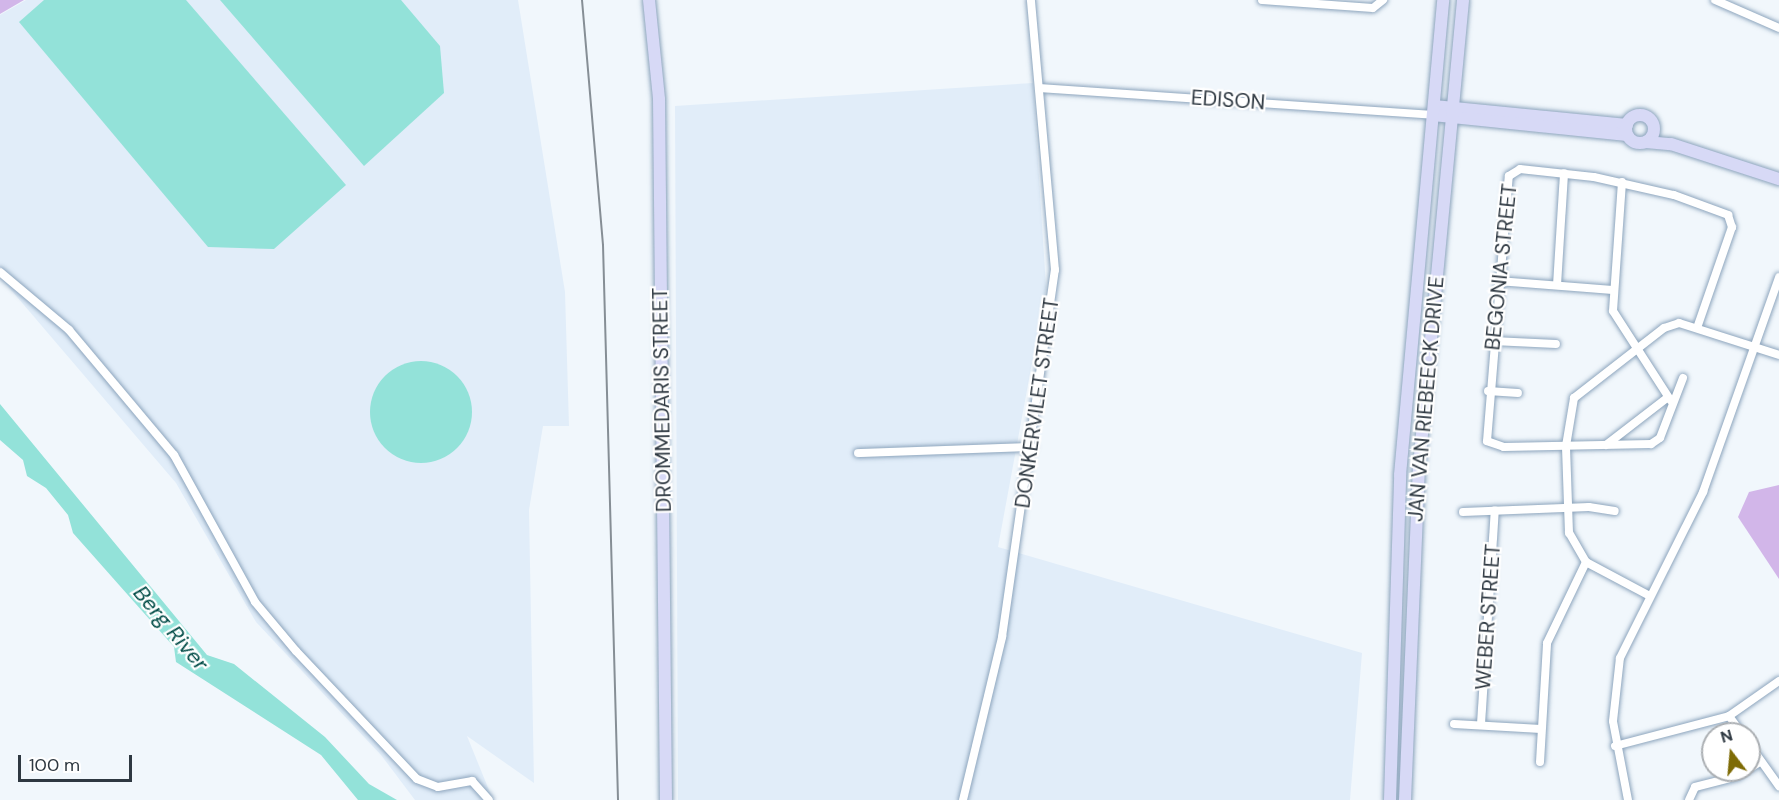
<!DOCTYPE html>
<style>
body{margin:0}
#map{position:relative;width:1779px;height:800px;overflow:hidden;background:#f1f7fc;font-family:"DM Sans",sans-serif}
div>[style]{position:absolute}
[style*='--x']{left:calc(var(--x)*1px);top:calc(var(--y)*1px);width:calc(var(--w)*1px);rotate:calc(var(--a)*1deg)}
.built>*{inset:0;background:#e1edf9}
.green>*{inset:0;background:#d2b6e9}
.water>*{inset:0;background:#93e2d9}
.round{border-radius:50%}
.roads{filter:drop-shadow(0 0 2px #8da5bd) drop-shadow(0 0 2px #8da5bd)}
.street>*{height:8px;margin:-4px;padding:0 4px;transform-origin:4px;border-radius:4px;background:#fff}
.secondary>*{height:12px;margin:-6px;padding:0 6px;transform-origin:6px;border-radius:6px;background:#d7d9f6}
.secondary>.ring{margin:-6px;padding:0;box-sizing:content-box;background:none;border:12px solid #d7d9f6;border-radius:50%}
.rail>*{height:2px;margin:-1px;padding:0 1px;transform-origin:1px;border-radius:1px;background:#868e95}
span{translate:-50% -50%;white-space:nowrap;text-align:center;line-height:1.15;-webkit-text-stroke:4.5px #fff;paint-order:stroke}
.street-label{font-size:21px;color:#2e3841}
.water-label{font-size:22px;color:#014c47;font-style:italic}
.north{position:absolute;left:1701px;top:722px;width:60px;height:60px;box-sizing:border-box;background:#fff;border:2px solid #abafb3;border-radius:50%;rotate:344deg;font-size:16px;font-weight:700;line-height:24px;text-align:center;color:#2e3841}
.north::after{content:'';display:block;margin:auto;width:21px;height:27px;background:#7e6b05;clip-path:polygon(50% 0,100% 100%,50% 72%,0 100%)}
.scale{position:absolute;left:18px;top:755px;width:114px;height:27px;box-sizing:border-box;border:3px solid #2e3841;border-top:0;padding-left:8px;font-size:18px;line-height:21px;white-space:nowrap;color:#2e3841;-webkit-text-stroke:4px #fff;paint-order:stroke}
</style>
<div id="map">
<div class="built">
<i style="clip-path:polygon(26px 0,518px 0,565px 292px,569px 426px,543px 426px,529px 510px,534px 783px,467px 736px,493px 800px,415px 800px,381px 755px,256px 622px,176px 483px,0 277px,0 15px)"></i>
<i style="clip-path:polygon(1033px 83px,1046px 287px,998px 547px,1362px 653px,1350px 800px,678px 800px,675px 106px)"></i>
</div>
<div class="green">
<i style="clip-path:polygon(0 0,24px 0,0 14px)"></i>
<i style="clip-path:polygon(1779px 485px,1779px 579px,1738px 517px,1749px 492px)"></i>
</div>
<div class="water">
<i style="clip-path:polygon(44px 0,186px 0,346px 185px,274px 249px,208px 247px,19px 22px)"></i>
<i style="clip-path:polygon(220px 0,401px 0,440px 46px,444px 93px,364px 166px)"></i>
<i class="round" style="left:370px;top:361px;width:102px;height:102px"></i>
<i style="clip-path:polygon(0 404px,207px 655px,234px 664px,325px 737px,369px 784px,397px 800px,358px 800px,321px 755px,176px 662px,174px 647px,73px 533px,68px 515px,46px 488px,27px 476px,23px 460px,0 440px)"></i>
</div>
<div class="roads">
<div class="street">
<i style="--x:1262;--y:0;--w:111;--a:4.1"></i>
<i style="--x:1373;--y:8;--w:13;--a:-39"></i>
<i style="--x:1715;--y:0;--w:70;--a:23.6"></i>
<i style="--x:1039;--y:88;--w:395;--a:3.9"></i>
<i style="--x:1622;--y:182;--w:129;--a:94"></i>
<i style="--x:1613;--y:311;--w:107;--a:57.2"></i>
<i style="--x:0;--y:272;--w:90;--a:40"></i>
<i style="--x:69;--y:330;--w:163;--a:50"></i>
<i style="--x:174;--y:455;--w:168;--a:61.1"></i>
<i style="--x:255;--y:602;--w:64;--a:50.1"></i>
<i style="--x:296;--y:651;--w:176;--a:46.6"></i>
<i style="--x:417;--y:779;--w:22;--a:21"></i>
<i style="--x:438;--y:787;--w:35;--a:-10"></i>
<i style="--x:472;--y:781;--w:25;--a:48"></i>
<i style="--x:1498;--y:281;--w:115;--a:4.5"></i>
<i style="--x:1557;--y:285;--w:112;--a:-86.4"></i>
<i style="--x:1493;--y:341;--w:63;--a:2.7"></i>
<i style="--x:1683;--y:378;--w:64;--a:111"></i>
<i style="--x:1660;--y:438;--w:11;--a:146"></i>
<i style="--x:1651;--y:444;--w:147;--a:178.8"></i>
<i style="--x:1504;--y:447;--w:18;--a:-161"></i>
<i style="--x:1487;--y:441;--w:266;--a:-85.3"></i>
<i style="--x:1509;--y:176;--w:13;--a:-32"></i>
<i style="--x:1520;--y:169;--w:74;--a:6.2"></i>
<i style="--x:1594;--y:177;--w:82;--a:12.7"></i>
<i style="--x:1674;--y:195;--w:58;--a:20.3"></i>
<i style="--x:1728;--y:215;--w:13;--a:72"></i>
<i style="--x:1732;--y:227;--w:104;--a:109.1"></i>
<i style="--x:1488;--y:391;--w:30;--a:4"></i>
<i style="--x:1606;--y:445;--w:78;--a:-37.7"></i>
<i style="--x:858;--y:453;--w:174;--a:-2"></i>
<i style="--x:1463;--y:512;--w:126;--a:-2.3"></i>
<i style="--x:1589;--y:507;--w:26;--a:9"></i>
<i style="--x:1648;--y:595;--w:70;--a:-152"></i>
<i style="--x:1586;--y:562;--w:34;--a:-120"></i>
<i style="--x:1569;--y:533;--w:87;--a:-92"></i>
<i style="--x:1566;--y:446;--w:49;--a:-80.5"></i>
<i style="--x:1574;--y:398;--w:114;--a:-37.9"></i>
<i style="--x:1664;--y:328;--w:16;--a:-18"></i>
<i style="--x:1679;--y:323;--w:105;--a:17.7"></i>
<i style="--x:1729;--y:716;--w:22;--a:54"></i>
<i style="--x:1454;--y:724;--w:87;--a:3.3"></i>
<i style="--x:1481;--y:724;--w:214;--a:-86.3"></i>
<i style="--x:1749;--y:744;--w:52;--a:54.5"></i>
<i style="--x:1615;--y:746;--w:118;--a:-14.7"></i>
<i style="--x:1729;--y:716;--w:61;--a:-35"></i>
<i style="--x:1540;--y:762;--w:119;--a:-86.6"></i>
<i style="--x:1547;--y:643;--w:90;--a:-64.3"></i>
<i style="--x:963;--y:800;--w:168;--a:-76.5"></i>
<i style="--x:1002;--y:637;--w:371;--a:-81.8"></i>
<i style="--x:1055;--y:270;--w:271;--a:-95.1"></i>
<i style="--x:1628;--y:800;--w:80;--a:-100.8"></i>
<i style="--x:1613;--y:721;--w:63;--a:-83.7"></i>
<i style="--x:1620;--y:658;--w:186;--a:-63.4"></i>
<i style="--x:1703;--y:492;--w:228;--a:-70.5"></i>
<i style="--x:1689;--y:800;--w:14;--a:-65"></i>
<i style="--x:1695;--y:787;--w:44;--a:-14.3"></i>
<i style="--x:1738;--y:776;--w:27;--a:-33"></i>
</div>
<div class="secondary">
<i style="--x:649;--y:0;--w:100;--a:84.2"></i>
<i style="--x:659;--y:99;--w:701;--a:89.43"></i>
<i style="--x:1434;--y:106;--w:194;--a:5.6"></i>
<i style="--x:1433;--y:115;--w:195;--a:5.9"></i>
<i class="ring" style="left:1626px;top:115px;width:16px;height:16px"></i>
<i style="--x:1646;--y:142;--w:25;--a:5"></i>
<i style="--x:1671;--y:144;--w:114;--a:18"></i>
<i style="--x:1390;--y:800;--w:325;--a:-88.2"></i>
<i style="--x:1400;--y:475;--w:477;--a:-84.8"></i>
<i style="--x:1405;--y:800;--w:334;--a:-87.6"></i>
<i style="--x:1419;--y:466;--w:468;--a:-84.6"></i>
</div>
</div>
<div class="rail">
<i style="--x:582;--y:0;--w:246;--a:85.1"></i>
<i style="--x:603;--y:245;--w:555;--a:88.45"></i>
</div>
<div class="street-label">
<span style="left:1228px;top:100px;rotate:4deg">EDISON</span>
<span style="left:1501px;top:267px;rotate:-84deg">BEGONIA STREET</span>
<span style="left:1426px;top:399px;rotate:-85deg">JAN VAN RIEBEECK DRIVE</span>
<span style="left:662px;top:400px;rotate:-91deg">DROMMEDARIS STREET</span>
<span style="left:1037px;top:403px;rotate:-82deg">DONKERVILET STREET</span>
<span style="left:1488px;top:617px;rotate:-86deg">WEBER STREET</span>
</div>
<div class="water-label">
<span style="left:171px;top:628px;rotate:50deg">Berg River</span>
</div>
<div class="north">N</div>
<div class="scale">100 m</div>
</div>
